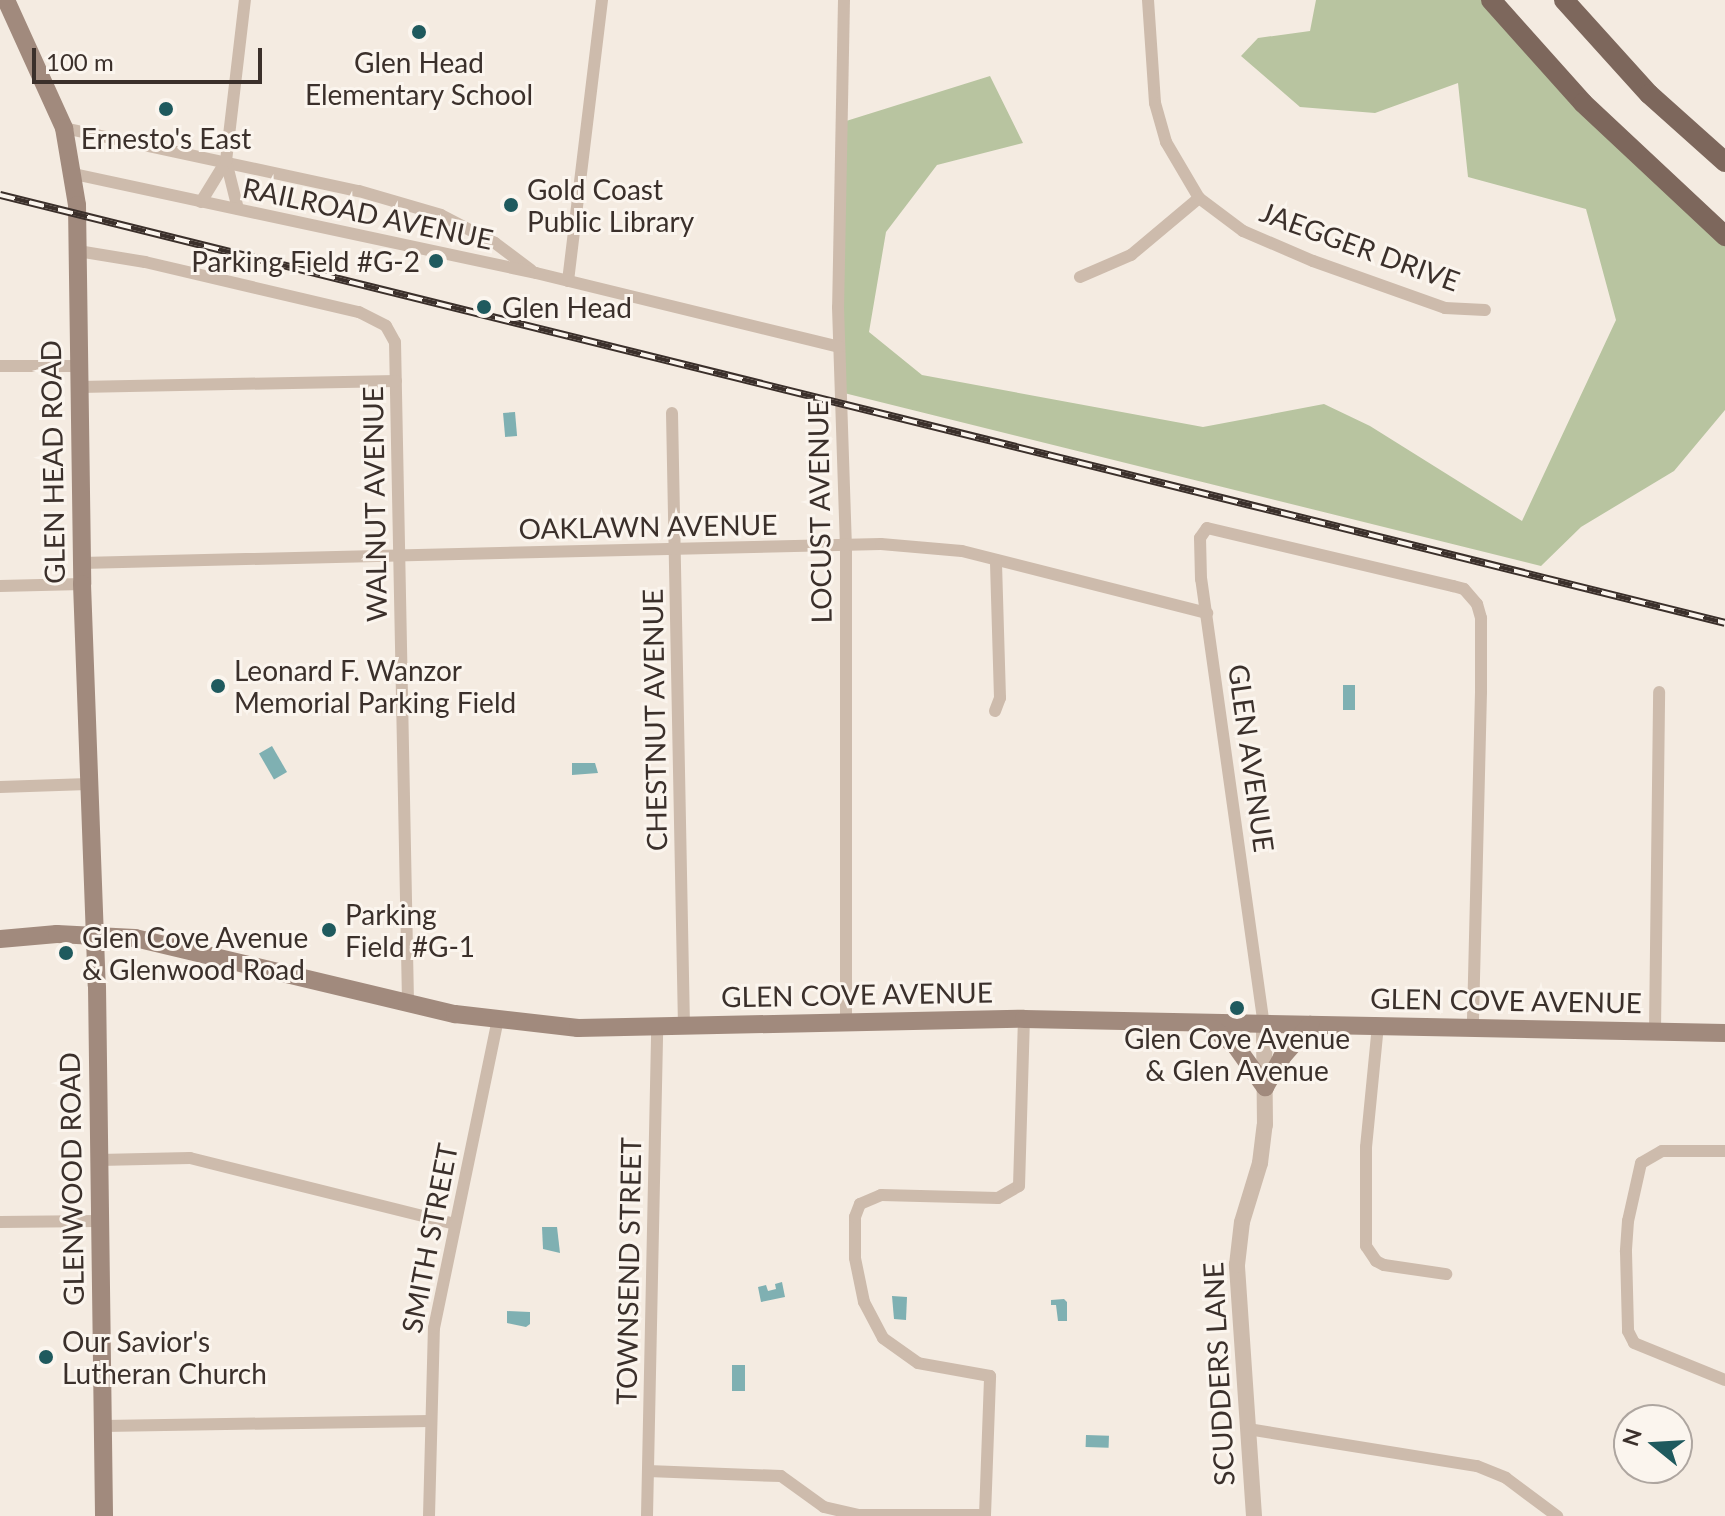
<!DOCTYPE html>
<style>
body{margin:0}
#map{position:relative;width:1725px;height:1516px;overflow:hidden;background:#f4ebe1;font-family:Lato,sans-serif}
div>[style]{position:absolute}
[style*='--x']{left:calc(var(--x)*1px);top:calc(var(--y)*1px);width:calc(var(--w)*1px);rotate:calc(var(--a)*1deg)}
.green>*{inset:0;background:#b8c4a0}
.water>*{inset:0;background:#7fb0b2;transform-origin:0 0}
.minor>*{height:12px;margin:-6px;padding:0 6px;transform-origin:6px;border-radius:6px;background:#cdbbac}
.tertiary>*{height:16px;margin:-8px;padding:0 8px;transform-origin:8px;border-radius:8px;background:#cdbbac}
.secondary>*{height:18px;margin:-9px;padding:0 9px;transform-origin:9px;border-radius:9px;background:#a18a7d}
.primary>*{height:20px;margin:-10px;padding:0 10px;transform-origin:10px;border-radius:10px;background:#7d675c}
.rail>*{height:8px;margin-top:-4px;transform-origin:0;background:repeating-linear-gradient(90deg,#fbf5ee 0 15px,#3b302b 0 30px);box-sizing:border-box;border-block:2px solid #3b302b}
.dots>*{width:22px;height:22px;translate:-50% -50%;box-sizing:border-box;border:4px solid #fbf5ee;border-radius:50%}
span{translate:-50% -50%;white-space:nowrap;text-align:center;line-height:1.15;-webkit-text-stroke:6px #fbf5ee;paint-order:stroke}
.poi-label{font-size:28px;color:#3b302b}
.left{translate:0 -50%;text-align:left}
.right{translate:-100% -50%;text-align:right}
.street-label{font-size:28px;color:#3b302b}
.north{position:absolute;left:1613px;top:1404px;width:80px;height:80px;box-sizing:border-box;background:#fbf5ee;border:2px solid #aea6a0;border-radius:50%;rotate:288deg;font-size:22px;font-weight:700;line-height:32px;text-align:center;color:#3b302b}
.north::after{content:'';display:block;margin:auto;width:28px;height:36px;background:#1f5a5e;clip-path:polygon(50% 0,100% 100%,50% 72%,0 100%)}
.scale{position:absolute;left:32px;top:48px;width:230px;height:36px;box-sizing:border-box;border:4px solid #3b302b;border-top:0;padding-left:10px;font-size:24px;line-height:28px;white-space:nowrap;color:#3b302b;-webkit-text-stroke:6px #fbf5ee;paint-order:stroke}
</style>
<div id="map">
<div class="green">
<i style="clip-path:polygon(1316px 0,1491px 0,1725px 236px,1725px 410px,1674px 471px,1581px 527px,1541px 566px,840px 392px,843px 122px,990px 76px,1023px 143px,937px 165px,886px 232px,869px 332px,922px 375px,1203px 427px,1324px 404px,1370px 426px,1522px 521px,1616px 320px,1586px 209px,1468px 177px,1458px 83px,1375px 113px,1300px 107px,1241px 56px,1258px 38px,1310px 31px)"></i>
</div>
<div class="water">
<i style="left:515px;top:412px;width:24px;height:12px;rotate:85deg"></i>
<i style="left:1343px;top:685px;width:12px;height:25px"></i>
<i style="left:272px;top:746px;width:30px;height:15px;rotate:60deg"></i>
<i style="clip-path:polygon(572px 763px,595px 763px,598px 773px,572px 775px)"></i>
<i style="clip-path:polygon(542px 1227px,557px 1227px,560px 1253px,543px 1249px)"></i>
<i style="clip-path:polygon(782px 1282px,785px 1297px,761px 1302px,758px 1287px,766px 1285px,768px 1291px,776px 1289px,775px 1284px)"></i>
<i style="clip-path:polygon(892px 1296px,907px 1297px,906px 1320px,894px 1319px)"></i>
<i style="clip-path:polygon(1064px 1299px,1067px 1302px,1067px 1321px,1058px 1321px,1056px 1305px,1051px 1305px,1051px 1300px)"></i>
<i style="clip-path:polygon(507px 1311px,530px 1312px,530px 1324px,526px 1327px,507px 1323px)"></i>
<i style="left:732px;top:1365px;width:13px;height:26px"></i>
<i style="left:1086px;top:1435px;width:23px;height:12px;rotate:2deg"></i>
</div>
<div class="minor">
<i style="--x:844;--y:0;--w:307;--a:91.1"></i>
<i style="--x:838;--y:307;--w:239;--a:88.1"></i>
<i style="--x:846;--y:546;--w:477;--a:90"></i>
<i style="--x:1148;--y:0;--w:103;--a:86.1"></i>
<i style="--x:1155;--y:103;--w:41;--a:74.2"></i>
<i style="--x:1166;--y:142;--w:65;--a:59.5"></i>
<i style="--x:1199;--y:198;--w:55;--a:36.9"></i>
<i style="--x:1243;--y:231;--w:76;--a:23.2"></i>
<i style="--x:1313;--y:261;--w:140;--a:19.6"></i>
<i style="--x:1445;--y:308;--w:40;--a:2.9"></i>
<i style="--x:64;--y:128;--w:302;--a:12.1"></i>
<i style="--x:359;--y:191;--w:85;--a:16.3"></i>
<i style="--x:441;--y:215;--w:61;--a:27.4"></i>
<i style="--x:495;--y:243;--w:45;--a:36.9"></i>
<i style="--x:226;--y:161;--w:49;--a:76"></i>
<i style="--x:74;--y:174;--w:472;--a:12.1"></i>
<i style="--x:536;--y:273;--w:312;--a:13.7"></i>
<i style="--x:201;--y:202;--w:48;--a:-58.6"></i>
<i style="--x:226;--y:161;--w:162;--a:-83.3"></i>
<i style="--x:78;--y:251;--w:68;--a:9.3"></i>
<i style="--x:145;--y:262;--w:220;--a:13.2"></i>
<i style="--x:359;--y:312;--w:30;--a:27"></i>
<i style="--x:386;--y:326;--w:18;--a:61"></i>
<i style="--x:395;--y:342;--w:661;--a:88.87"></i>
<i style="--x:1080;--y:277;--w:56;--a:-23.3"></i>
<i style="--x:1131;--y:255;--w:89;--a:-40"></i>
<i style="--x:568;--y:281;--w:283;--a:-83.1"></i>
<i style="--x:0;--y:366;--w:79;--a:0"></i>
<i style="--x:79;--y:387;--w:317;--a:-1.1"></i>
<i style="--x:672;--y:413;--w:613;--a:88.88"></i>
<i style="--x:81;--y:563;--w:800;--a:-1.36"></i>
<i style="--x:881;--y:544;--w:81;--a:4.9"></i>
<i style="--x:962;--y:551;--w:253;--a:14.2"></i>
<i style="--x:0;--y:586;--w:82;--a:-1.4"></i>
<i style="--x:995;--y:711;--w:14;--a:-69"></i>
<i style="--x:1000;--y:698;--w:138;--a:-91.7"></i>
<i style="--x:0;--y:787;--w:88;--a:-2"></i>
<i style="--x:1378;--y:1025;--w:123;--a:95.6"></i>
<i style="--x:1366;--y:1147;--w:99;--a:90"></i>
<i style="--x:1366;--y:1246;--w:18;--a:56"></i>
<i style="--x:1376;--y:1261;--w:9;--a:27"></i>
<i style="--x:1384;--y:1265;--w:63;--a:8.3"></i>
<i style="--x:1264;--y:1026;--w:451;--a:-98"></i>
<i style="--x:1201;--y:579;--w:41;--a:-91.4"></i>
<i style="--x:1200;--y:538;--w:12;--a:-55"></i>
<i style="--x:1207;--y:528;--w:253;--a:13.3"></i>
<i style="--x:1453;--y:586;--w:11;--a:15"></i>
<i style="--x:1464;--y:589;--w:20;--a:49"></i>
<i style="--x:1477;--y:604;--w:15;--a:74"></i>
<i style="--x:1481;--y:618;--w:74;--a:90"></i>
<i style="--x:1481;--y:692;--w:335;--a:91.4"></i>
<i style="--x:1655;--y:1031;--w:339;--a:-89.3"></i>
<i style="--x:1725;--y:1151;--w:63;--a:180"></i>
<i style="--x:1662;--y:1151;--w:24;--a:150"></i>
<i style="--x:1641;--y:1163;--w:59;--a:102.6"></i>
<i style="--x:1628;--y:1221;--w:31;--a:94"></i>
<i style="--x:1626;--y:1252;--w:79;--a:88.5"></i>
<i style="--x:1628;--y:1331;--w:13;--a:63"></i>
<i style="--x:1634;--y:1343;--w:98;--a:22.1"></i>
<i style="--x:99;--y:1160;--w:91;--a:-1.3"></i>
<i style="--x:190;--y:1158;--w:272;--a:14"></i>
<i style="--x:0;--y:1222;--w:99;--a:-0.6"></i>
<i style="--x:104;--y:1426;--w:326;--a:-0.9"></i>
<i style="--x:1248;--y:1429;--w:232;--a:9.2"></i>
<i style="--x:1477;--y:1466;--w:31;--a:22"></i>
<i style="--x:1506;--y:1478;--w:64;--a:36.7"></i>
<i style="--x:648;--y:1471;--w:133;--a:2.2"></i>
<i style="--x:781;--y:1476;--w:53;--a:35.8"></i>
<i style="--x:824;--y:1507;--w:37;--a:13"></i>
<i style="--x:860;--y:1515;--w:125;--a:0"></i>
<i style="--x:985;--y:1515;--w:139;--a:-87.9"></i>
<i style="--x:990;--y:1376;--w:73;--a:-169.8"></i>
<i style="--x:918;--y:1363;--w:43;--a:-144.5"></i>
<i style="--x:883;--y:1338;--w:41;--a:-117.8"></i>
<i style="--x:864;--y:1302;--w:45;--a:-101.6"></i>
<i style="--x:855;--y:1258;--w:41;--a:-90"></i>
<i style="--x:855;--y:1217;--w:14;--a:-69"></i>
<i style="--x:860;--y:1204;--w:23;--a:-23"></i>
<i style="--x:881;--y:1195;--w:117;--a:1.5"></i>
<i style="--x:998;--y:1198;--w:24;--a:-30"></i>
<i style="--x:1019;--y:1186;--w:167;--a:-88.3"></i>
<i style="--x:429;--y:1516;--w:188;--a:-88.5"></i>
<i style="--x:434;--y:1328;--w:316;--a:-78.3"></i>
<i style="--x:647;--y:1516;--w:489;--a:-88.8"></i>
</div>
<div class="tertiary">
<i style="--x:1254;--y:1516;--w:252;--a:-93.9"></i>
<i style="--x:1237;--y:1265;--w:43;--a:-83.4"></i>
<i style="--x:1242;--y:1222;--w:62;--a:-73"></i>
<i style="--x:1260;--y:1163;--w:38;--a:-83"></i>
<i style="--x:1265;--y:1125;--w:99;--a:-90.6"></i>
</div>
<div class="secondary">
<i style="--x:6;--y:0;--w:141;--a:65.6"></i>
<i style="--x:64;--y:128;--w:78;--a:80.4"></i>
<i style="--x:77;--y:205;--w:379;--a:89.2"></i>
<i style="--x:82;--y:584;--w:402;--a:87.9"></i>
<i style="--x:97;--y:986;--w:530;--a:89.24"></i>
<i style="--x:0;--y:939;--w:57;--a:-5"></i>
<i style="--x:57;--y:934;--w:78;--a:2.9"></i>
<i style="--x:135;--y:938;--w:329;--a:13.4"></i>
<i style="--x:455;--y:1014;--w:124;--a:6.5"></i>
<i style="--x:578;--y:1028;--w:446;--a:-1.2"></i>
<i style="--x:1024;--y:1019;--w:701;--a:1.14"></i>
<i style="--x:1206;--y:1024;--w:36;--a:36"></i>
<i style="--x:1235;--y:1045;--w:52;--a:54.5"></i>
<i style="--x:1265;--y:1087;--w:34;--a:-60"></i>
<i style="--x:1282;--y:1057;--w:43;--a:-48.8"></i>
</div>
<div class="primary">
<i style="--x:1491;--y:0;--w:138;--a:48.2"></i>
<i style="--x:1583;--y:103;--w:195;--a:43.1"></i>
<i style="--x:1564;--y:0;--w:127;--a:47.9"></i>
<i style="--x:1649;--y:94;--w:102;--a:41.8"></i>
</div>
<div class="rail">
<i style="--x:0;--y:195;--w:1777;--a:13.93"></i>
</div>
<div class="dots">
<i style="left:419px;top:32px;background:#1f5a5e"></i>
<i style="left:166px;top:109px;background:#1f5a5e"></i>
<i style="left:511px;top:205px;background:#1f5a5e"></i>
<i style="left:436px;top:261px;background:#1f5a5e"></i>
<i style="left:484px;top:307px;background:#1f5a5e"></i>
<i style="left:218px;top:686px;background:#1f5a5e"></i>
<i style="left:329px;top:930px;background:#1f5a5e"></i>
<i style="left:66px;top:953px;background:#1f5a5e"></i>
<i style="left:1237px;top:1008px;background:#1f5a5e"></i>
<i style="left:46px;top:1357px;background:#1f5a5e"></i>
</div>
<div class="poi-label">
<span style="left:419px;top:78px">Glen Head<br>Elementary School</span>
<span style="left:166px;top:138px">Ernesto's East</span>
<span class="left" style="left:527px;top:205px">Gold Coast<br>Public Library</span>
<span class="right" style="left:420px;top:261px">Parking Field #G-2</span>
<span class="left" style="left:502px;top:307px">Glen Head</span>
<span class="left" style="left:234px;top:686px">Leonard F. Wanzor<br>Memorial Parking Field</span>
<span class="left" style="left:345px;top:930px">Parking<br>Field #G-1</span>
<span class="left" style="left:82px;top:953px">Glen Cove Avenue<br>&amp; Glenwood Road</span>
<span style="left:1237px;top:1054px">Glen Cove Avenue<br>&amp; Glen Avenue</span>
<span class="left" style="left:62px;top:1357px">Our Savior's<br>Lutheran Church</span>
</div>
<div class="street-label">
<span style="left:368px;top:213px;rotate:12deg">RAILROAD AVENUE</span>
<span style="left:1360px;top:246px;rotate:20deg">JAEGGER DRIVE</span>
<span style="left:52px;top:462px;rotate:-91deg">GLEN HEAD ROAD</span>
<span style="left:374px;top:504px;rotate:-91deg">WALNUT AVENUE</span>
<span style="left:819px;top:512px;rotate:-91deg">LOCUST AVENUE</span>
<span style="left:648px;top:526px;rotate:-1deg">OAKLAWN AVENUE</span>
<span style="left:654px;top:720px;rotate:-91deg">CHESTNUT AVENUE</span>
<span style="left:1252px;top:758px;rotate:82deg">GLEN AVENUE</span>
<span style="left:857px;top:994px;rotate:-1deg">GLEN COVE AVENUE</span>
<span style="left:1506px;top:1000px;rotate:1deg">GLEN COVE AVENUE</span>
<span style="left:71px;top:1179px;rotate:-91deg">GLENWOOD ROAD</span>
<span style="left:429px;top:1238px;rotate:-79deg">SMITH STREET</span>
<span style="left:628px;top:1271px;rotate:-89deg">TOWNSEND STREET</span>
<span style="left:1218px;top:1374px;rotate:-93deg">SCUDDERS LANE</span>
</div>
<div class="north">N</div>
<div class="scale">100 m</div>
</div>
